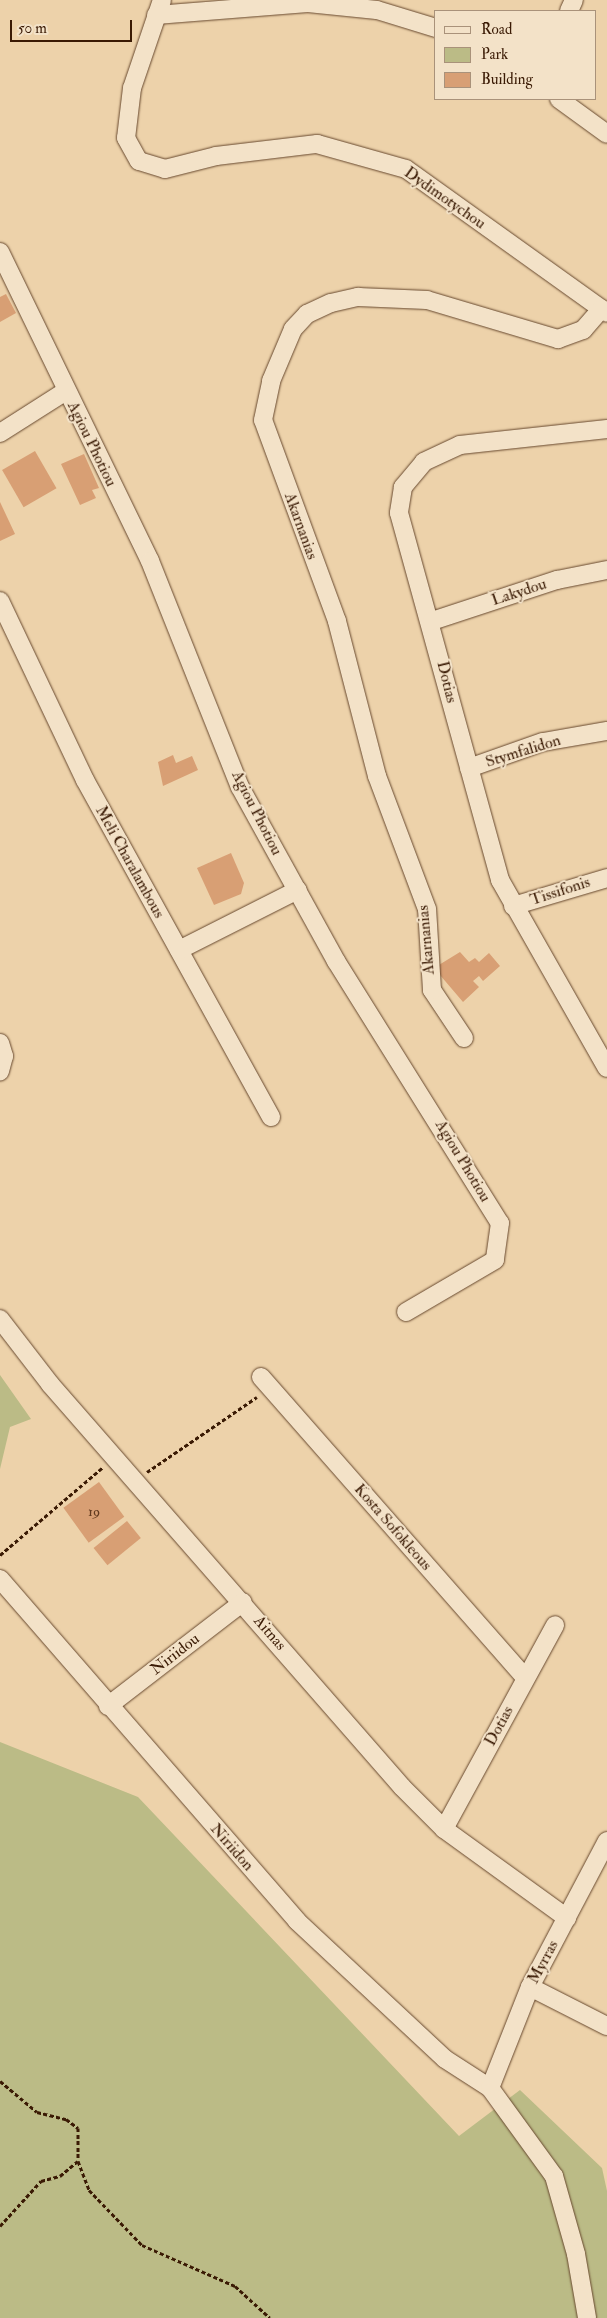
<!DOCTYPE html>
<style>
body{margin:0}
#map{position:relative;width:607px;height:2318px;overflow:hidden;background:#edd2aa;font-family:"IM FELL Double Pica",serif}
div>[style]{position:absolute}
[style*='--x']{left:calc(var(--x)*1px);top:calc(var(--y)*1px);width:calc(var(--w)*1px);rotate:calc(var(--a)*1deg)}
.green>*{inset:0;background:#bbbb86}
.building>*{inset:0;background:#d89f74;transform-origin:0 0}
.path>*{height:3px;margin-top:-1.5px;transform-origin:0;background:repeating-linear-gradient(90deg,#3a1a04 0 4px,transparent 0 6.5px)}
.roads{filter:drop-shadow(0 0 1px #67482e) drop-shadow(0 0 1px #67482e)}
.minor>*{height:18px;margin:-9px;padding:0 9px;transform-origin:9px;border-radius:9px;background:#f3e2c8}
span{translate:-50% -50%;white-space:nowrap;text-align:center;line-height:1.15;-webkit-text-stroke:4px #f3e2c8;paint-order:stroke}
.number-label{font-size:14px;color:#623b20}
.number-label span{-webkit-text-stroke-width:0}
.street-label{font-size:16px;color:#3a1a04}
.legend{position:absolute;left:434px;top:10px;width:162px;height:90px;box-sizing:border-box;background:#f3e2c8;border:1px solid #a9927a;margin:0;padding:6px 9px;list-style:none;font-size:15px;color:#3a1a04}
.legend li{display:flex;align-items:center;gap:10px;height:25px}
.legend b{width:25px;border:1px solid #a9927a}
.scale{position:absolute;left:10px;top:20px;width:122px;height:22px;box-sizing:border-box;border:2px solid #3a1a04;border-top:0;padding-left:6px;font-size:15px;line-height:18px;white-space:nowrap;color:#3a1a04;-webkit-text-stroke:4px #f3e2c8;paint-order:stroke}
</style>
<div id="map">
<div class="green">
<i style="clip-path:polygon(0 1375px,31px 1419px,10px 1427px,0 1469px)"></i>
<i style="clip-path:polygon(0 1742px,138px 1797px,459px 2136px,520px 2090px,602px 2168px,607px 2191px,607px 2318px,0 2318px)"></i>
</div>
<div class="building">
<i style="clip-path:polygon(6px 294px,16px 313px,0 322px,0 297px)"></i>
<i style="left:35px;top:451px;width:43px;height:38px;rotate:60deg"></i>
<i style="clip-path:polygon(84px 454px,99px 488px,92px 490px,96px 498px,80px 505px,61px 464px)"></i>
<i style="clip-path:polygon(0 502px,15px 534px,0 541px)"></i>
<i style="clip-path:polygon(173px 755px,176px 763px,192px 756px,198px 770px,163px 786px,158px 762px)"></i>
<i style="clip-path:polygon(231px 853px,244px 883px,241px 894px,214px 905px,197px 868px)"></i>
<i style="clip-path:polygon(460px 952px,469px 962px,475px 958px,479px 962px,489px 953px,500px 966px,483px 981px,479px 976px,473px 981px,479px 987px,463px 1002px,434px 968px)"></i>
<i style="left:99px;top:1482px;width:43px;height:44px;rotate:54deg"></i>
<i style="left:127px;top:1521px;width:22px;height:43px;rotate:51deg"></i>
</div>
<div class="path">
<i style="--x:147;--y:1472;--w:133;--a:-34.3"></i>
<i style="--x:0;--y:1555;--w:135;--a:-40.5"></i>
<i style="--x:0;--y:2081;--w:48;--a:40"></i>
<i style="--x:37;--y:2112;--w:30;--a:14"></i>
<i style="--x:66;--y:2119;--w:15;--a:37"></i>
<i style="--x:78;--y:2128;--w:33;--a:90"></i>
<i style="--x:0;--y:2226;--w:61;--a:-47.7"></i>
<i style="--x:41;--y:2181;--w:20;--a:-15"></i>
<i style="--x:60;--y:2176;--w:23;--a:-40"></i>
<i style="--x:78;--y:2161;--w:31;--a:69"></i>
<i style="--x:89;--y:2190;--w:76;--a:46.1"></i>
<i style="--x:142;--y:2245;--w:102;--a:23.8"></i>
<i style="--x:235;--y:2286;--w:47;--a:42.4"></i>
</div>
<div class="roads">
<div class="minor">
<i style="--x:162;--y:0;--w:93;--a:108.8"></i>
<i style="--x:132;--y:88;--w:50;--a:96.8"></i>
<i style="--x:126;--y:138;--w:26;--a:61"></i>
<i style="--x:139;--y:161;--w:27;--a:17"></i>
<i style="--x:165;--y:169;--w:53;--a:-14.3"></i>
<i style="--x:216;--y:156;--w:102;--a:-6.8"></i>
<i style="--x:317;--y:144;--w:92;--a:15.7"></i>
<i style="--x:406;--y:169;--w:247;--a:35.6"></i>
<i style="--x:569;--y:11;--w:12;--a:-66"></i>
<i style="--x:156;--y:15;--w:152;--a:-4.5"></i>
<i style="--x:308;--y:3;--w:69;--a:5.8"></i>
<i style="--x:377;--y:10;--w:62;--a:17"></i>
<i style="--x:559;--y:99;--w:59;--a:36.1"></i>
<i style="--x:0;--y:252;--w:343;--a:64.1"></i>
<i style="--x:150;--y:561;--w:243;--a:68.3"></i>
<i style="--x:240;--y:787;--w:199;--a:61.1"></i>
<i style="--x:336;--y:961;--w:309;--a:58"></i>
<i style="--x:500;--y:1223;--w:37;--a:98"></i>
<i style="--x:495;--y:1260;--w:103;--a:149.7"></i>
<i style="--x:607;--y:429;--w:148;--a:173.8"></i>
<i style="--x:460;--y:445;--w:40;--a:155"></i>
<i style="--x:424;--y:462;--w:33;--a:130"></i>
<i style="--x:403;--y:487;--w:26;--a:99"></i>
<i style="--x:399;--y:513;--w:381;--a:74.6"></i>
<i style="--x:500;--y:880;--w:216;--a:60.4"></i>
<i style="--x:0;--y:433;--w:78;--a:-32.5"></i>
<i style="--x:0;--y:601;--w:198;--a:64.6"></i>
<i style="--x:85;--y:780;--w:385;--a:61.1"></i>
<i style="--x:432;--y:621;--w:132;--a:-18.2"></i>
<i style="--x:557;--y:580;--w:51;--a:-11.3"></i>
<i style="--x:469;--y:768;--w:78;--a:-19.4"></i>
<i style="--x:543;--y:742;--w:65;--a:-9.8"></i>
<i style="--x:513;--y:906;--w:98;--a:-16.6"></i>
<i style="--x:179;--y:950;--w:133;--a:-26.8"></i>
<i style="--x:464;--y:1038;--w:58;--a:-123.7"></i>
<i style="--x:432;--y:990;--w:81;--a:-93.5"></i>
<i style="--x:427;--y:909;--w:142;--a:-110.6"></i>
<i style="--x:377;--y:776;--w:160;--a:-104.5"></i>
<i style="--x:337;--y:621;--w:214;--a:-110.2"></i>
<i style="--x:263;--y:420;--w:40;--a:-78"></i>
<i style="--x:271;--y:381;--w:56;--a:-67.1"></i>
<i style="--x:293;--y:329;--w:21;--a:-47"></i>
<i style="--x:307;--y:314;--w:26;--a:-25"></i>
<i style="--x:331;--y:303;--w:28;--a:-13"></i>
<i style="--x:358;--y:297;--w:69;--a:2.5"></i>
<i style="--x:427;--y:300;--w:137;--a:16.6"></i>
<i style="--x:558;--y:339;--w:27;--a:-20"></i>
<i style="--x:583;--y:330;--w:28;--a:-49"></i>
<i style="--x:0;--y:1043;--w:14;--a:73"></i>
<i style="--x:4;--y:1056;--w:16;--a:105"></i>
<i style="--x:0;--y:1319;--w:82;--a:52.4"></i>
<i style="--x:50;--y:1384;--w:535;--a:48.86"></i>
<i style="--x:402;--y:1787;--w:59;--a:45"></i>
<i style="--x:444;--y:1829;--w:152;--a:35.9"></i>
<i style="--x:261;--y:1377;--w:400;--a:48.7"></i>
<i style="--x:0;--y:1579;--w:453;--a:49"></i>
<i style="--x:297;--y:1921;--w:202;--a:43"></i>
<i style="--x:445;--y:2059;--w:54;--a:32.8"></i>
<i style="--x:490;--y:2088;--w:109;--a:54"></i>
<i style="--x:554;--y:2176;--w:81;--a:74.2"></i>
<i style="--x:576;--y:2254;--w:65;--a:80.2"></i>
<i style="--x:108;--y:1706;--w:170;--a:-37.6"></i>
<i style="--x:444;--y:1829;--w:232;--a:-61.4"></i>
<i style="--x:530;--y:1987;--w:86;--a:26.9"></i>
<i style="--x:490;--y:2088;--w:109;--a:-68.4"></i>
<i style="--x:530;--y:1987;--w:165;--a:-62.2"></i>
</div>
</div>
<div class="number-label">
<span style="left:94px;top:1512px">19</span>
</div>
<div class="street-label">
<span style="left:445px;top:198px;rotate:35deg">Dydimotychou</span>
<span style="left:92px;top:444px;rotate:64deg">Agiou Photiou</span>
<span style="left:301px;top:526px;rotate:70deg">Akarnanias</span>
<span style="left:519px;top:592px;rotate:-18deg">Lakydou</span>
<span style="left:447px;top:682px;rotate:76deg">Dotias</span>
<span style="left:523px;top:751px;rotate:-17deg">Stymfalidon</span>
<span style="left:257px;top:813px;rotate:63deg">Agiou Photiou</span>
<span style="left:130px;top:862px;rotate:61deg">Meli Charalambous</span>
<span style="left:560px;top:891px;rotate:-18deg">Tissifonis</span>
<span style="left:426px;top:940px;rotate:-95deg">Akarnanias</span>
<span style="left:463px;top:1161px;rotate:59deg">Agiou Photiou</span>
<span style="left:393px;top:1527px;rotate:49deg">Kosta Sofokleous</span>
<span style="left:270px;top:1633px;rotate:49deg">Aitnas</span>
<span style="left:175px;top:1654px;rotate:-38deg">Niriidou</span>
<span style="left:499px;top:1726px;rotate:-62deg">Dotias</span>
<span style="left:232px;top:1847px;rotate:49deg">Niriidon</span>
<span style="left:543px;top:1962px;rotate:-62deg">Myrras</span>
</div>
<ul class="legend">
<li><b style="height:6px;background:#f3e2c8"></b>Road</li>
<li><b style="height:14px;background:#bbbb86"></b>Park</li>
<li><b style="height:14px;background:#d89f74"></b>Building</li>
</ul>
<div class="scale">50 m</div>
</div>
